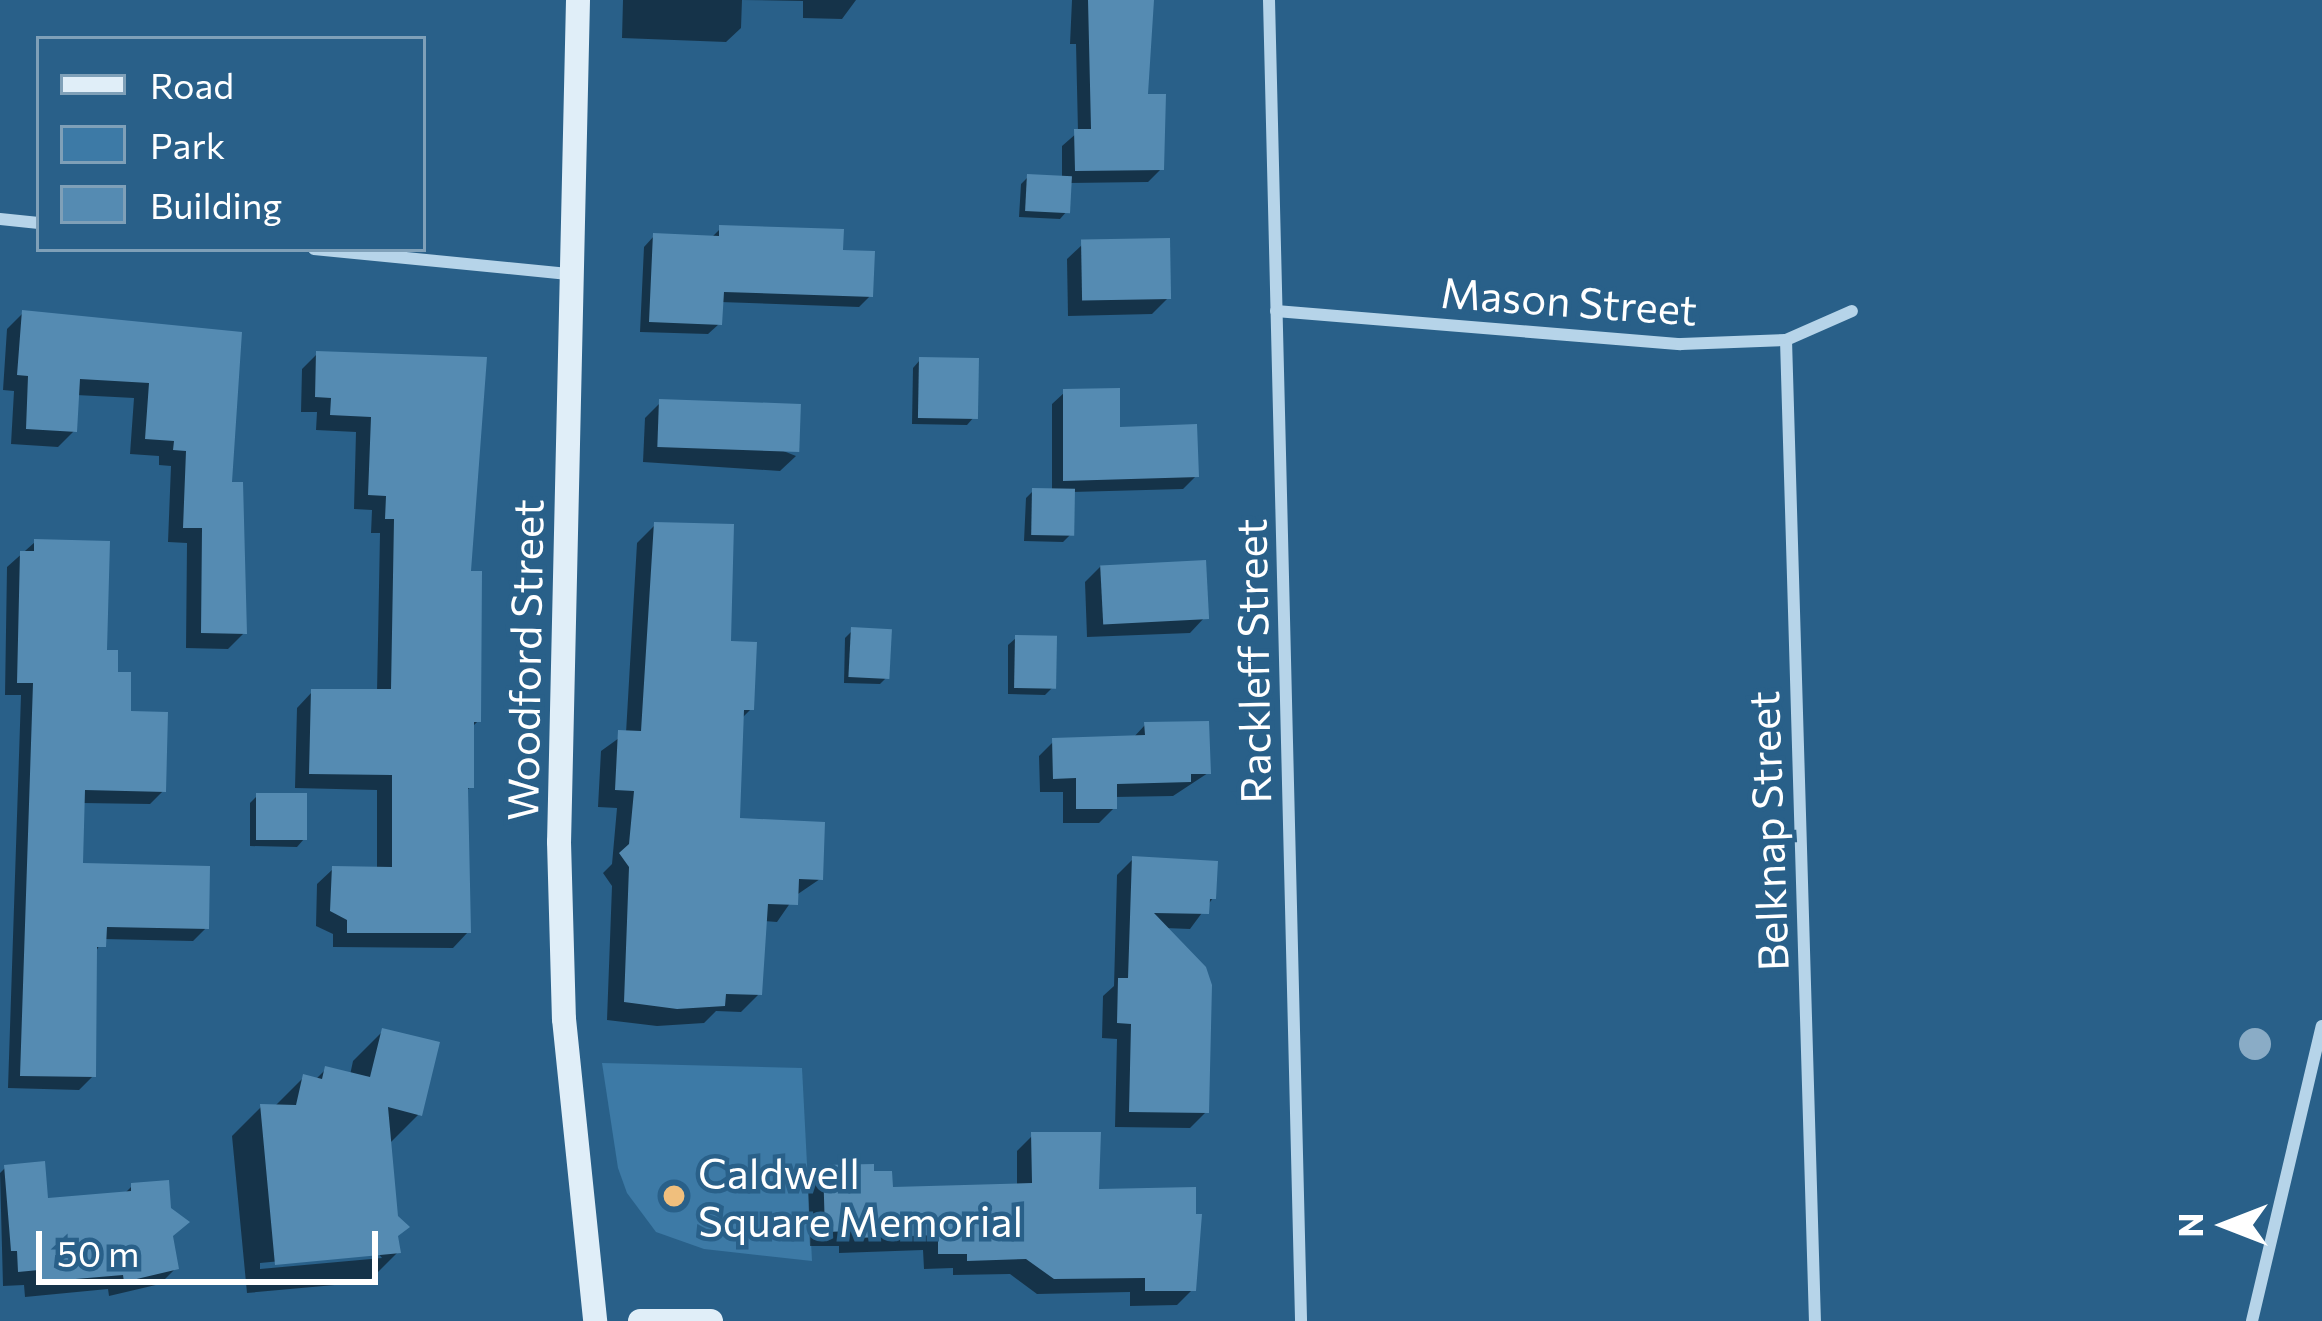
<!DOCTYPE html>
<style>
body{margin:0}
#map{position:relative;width:2322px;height:1321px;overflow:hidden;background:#296089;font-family:Commissioner,sans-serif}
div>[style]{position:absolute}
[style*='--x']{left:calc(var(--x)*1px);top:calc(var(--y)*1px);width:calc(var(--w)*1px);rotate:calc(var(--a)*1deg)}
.green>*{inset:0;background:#3d7aa6}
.shadow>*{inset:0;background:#0007}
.building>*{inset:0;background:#558bb2;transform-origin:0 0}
.street>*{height:12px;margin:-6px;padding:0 6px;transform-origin:6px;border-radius:6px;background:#b6d4e9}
.secondary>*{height:24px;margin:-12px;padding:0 12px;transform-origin:12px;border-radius:12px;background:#e0eef8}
.trees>*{width:32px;height:32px;margin:-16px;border-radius:50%;background:#8aacc6}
.dots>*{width:33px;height:33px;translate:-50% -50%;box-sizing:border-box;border:6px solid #296089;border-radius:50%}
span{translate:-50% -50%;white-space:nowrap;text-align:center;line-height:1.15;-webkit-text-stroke:9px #296089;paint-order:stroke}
.street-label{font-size:42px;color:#fff}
.poi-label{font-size:42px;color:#fff}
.left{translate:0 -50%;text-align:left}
.legend{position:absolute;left:36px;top:36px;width:390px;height:216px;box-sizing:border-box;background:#296089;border:3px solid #7fa0b8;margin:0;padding:15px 21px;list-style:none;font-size:36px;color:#fff}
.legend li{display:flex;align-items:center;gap:24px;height:60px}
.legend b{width:60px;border:3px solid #7fa0b8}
.north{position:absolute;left:2166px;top:1165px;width:120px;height:120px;-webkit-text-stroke:9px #296089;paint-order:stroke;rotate:270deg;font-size:33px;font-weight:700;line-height:48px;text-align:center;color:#fff}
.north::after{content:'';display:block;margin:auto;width:42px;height:54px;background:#fff;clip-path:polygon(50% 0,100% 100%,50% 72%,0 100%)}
.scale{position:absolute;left:36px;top:1231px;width:342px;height:54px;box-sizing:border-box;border:6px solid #fff;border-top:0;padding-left:15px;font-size:36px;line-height:42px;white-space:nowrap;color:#fff;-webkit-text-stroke:9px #296089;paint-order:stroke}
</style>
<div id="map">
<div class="green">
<i style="clip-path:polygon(602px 1063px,802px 1068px,812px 1261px,704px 1249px,656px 1232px,627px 1193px,618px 1168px)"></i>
</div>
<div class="shadow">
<i style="clip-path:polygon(623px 0,856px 0,842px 19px,803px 18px,803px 1px,742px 0,741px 28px,726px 42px,622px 38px)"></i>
<i style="clip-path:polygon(1072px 0,1149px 0,1145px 97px,1161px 169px,1148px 182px,1069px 183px,1067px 211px,1060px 219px,1019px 217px,1021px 184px,1028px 177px,1062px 179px,1062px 146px,1078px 132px,1076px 44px,1070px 44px)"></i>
<i style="clip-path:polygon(721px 228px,840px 253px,870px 296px,859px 307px,720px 302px,719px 324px,708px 334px,640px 332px,644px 247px,654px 236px,710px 239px)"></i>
<i style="clip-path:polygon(1083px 244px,1168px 298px,1152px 314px,1068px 316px,1067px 259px)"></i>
<i style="clip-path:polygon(23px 313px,239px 335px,229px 484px,244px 633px,228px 649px,186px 648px,187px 543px,168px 542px,171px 466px,159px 465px,159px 456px,130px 454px,134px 398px,76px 395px,74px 431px,58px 447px,11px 444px,14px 391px,3px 390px,7px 329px)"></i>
<i style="clip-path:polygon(317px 354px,484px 360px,467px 574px,478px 721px,471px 728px,471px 786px,465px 792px,468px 932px,453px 948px,333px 947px,333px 934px,316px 926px,317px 884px,333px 869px,377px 870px,377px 790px,295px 788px,297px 708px,312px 692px,377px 692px,380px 533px,371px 533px,372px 510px,354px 509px,356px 432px,316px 430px,317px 412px,301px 412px,302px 369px)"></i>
<i style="clip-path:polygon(920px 360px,974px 417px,967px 425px,912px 424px,913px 368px)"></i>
<i style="clip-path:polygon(1065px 392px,1117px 430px,1196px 476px,1183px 489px,1072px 492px,1070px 535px,1063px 542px,1024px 541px,1026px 498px,1033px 491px,1052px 492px,1052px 404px)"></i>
<i style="clip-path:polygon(661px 402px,796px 456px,780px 471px,643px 462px,645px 418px)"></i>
<i style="clip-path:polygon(655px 525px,728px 644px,751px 709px,741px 719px,737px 821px,820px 879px,795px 896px,777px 922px,764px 921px,759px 994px,741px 1012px,716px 1011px,704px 1023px,657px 1026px,607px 1020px,612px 886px,603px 873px,612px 864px,617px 808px,598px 807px,601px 751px,626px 733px,637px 543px)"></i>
<i style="clip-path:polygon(35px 542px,104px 652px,163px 791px,150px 804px,82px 803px,80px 866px,206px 928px,193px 941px,103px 939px,94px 955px,93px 1076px,79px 1090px,8px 1088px,21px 695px,5px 695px,7px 567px)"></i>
<i style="clip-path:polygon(1101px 566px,1205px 617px,1190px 633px,1087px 637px,1085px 582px)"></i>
<i style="clip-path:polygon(852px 631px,888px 676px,880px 684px,844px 683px,845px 638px)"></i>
<i style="clip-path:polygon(1016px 638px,1053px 687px,1045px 695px,1008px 694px,1008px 645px)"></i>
<i style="clip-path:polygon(1145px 725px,1208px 773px,1173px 796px,1114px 797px,1114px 808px,1099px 823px,1063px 823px,1063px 792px,1040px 792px,1039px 756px,1054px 741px,1132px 739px)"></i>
<i style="clip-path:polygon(257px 796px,304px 839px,297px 847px,250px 846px,250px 803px)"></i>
<i style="clip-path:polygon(1133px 859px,1213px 898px,1190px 929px,1165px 928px,1206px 1112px,1190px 1128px,1115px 1127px,1117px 1039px,1102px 1038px,1103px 996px,1114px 986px,1117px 875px)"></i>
<i style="clip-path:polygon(evenodd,383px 1031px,419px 1114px,388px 1145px,398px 1252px,368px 1282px,247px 1293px,232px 1136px,261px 1107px,274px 1107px,304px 1077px,315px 1080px,326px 1069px,350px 1075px,353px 1061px,383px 1031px,377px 1252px,382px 1258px,260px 1269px,260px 1263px,377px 1252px)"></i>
<i style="clip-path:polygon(1033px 1135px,1095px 1192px,1193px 1217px,1193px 1289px,1177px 1305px,1130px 1306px,1130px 1292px,1037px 1294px,1010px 1274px,953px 1275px,953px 1268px,924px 1269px,923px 1250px,839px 1253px,839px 1246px,810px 1246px,808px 1184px,824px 1168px,871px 1174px,890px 1190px,1017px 1186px,1017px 1151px)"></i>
<i style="clip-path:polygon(5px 1168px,46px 1201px,123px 1195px,132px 1186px,170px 1237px,176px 1268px,160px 1284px,109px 1296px,108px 1289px,25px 1297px,24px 1285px,3px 1286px,0 1173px)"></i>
</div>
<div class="building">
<i style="clip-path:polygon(1088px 0,1154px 0,1148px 94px,1166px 94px,1164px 170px,1075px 171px,1074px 129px,1091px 129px)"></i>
<i style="left:1027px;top:174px;width:45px;height:37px;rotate:3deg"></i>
<i style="clip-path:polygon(719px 225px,844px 229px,843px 250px,875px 251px,873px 297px,724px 292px,722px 325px,649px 322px,653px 233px,719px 236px)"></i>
<i style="left:1170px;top:238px;width:61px;height:89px;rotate:89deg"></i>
<i style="clip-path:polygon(22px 310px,242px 332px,232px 482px,243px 482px,247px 634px,201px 633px,202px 528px,183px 528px,186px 451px,173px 450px,174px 441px,145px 439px,149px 383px,80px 379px,77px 432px,26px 429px,28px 376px,17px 375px)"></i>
<i style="clip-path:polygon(316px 351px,487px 357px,471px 571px,482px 571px,481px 722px,474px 722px,474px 788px,468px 788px,471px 933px,347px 933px,347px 920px,330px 911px,332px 866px,392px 867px,392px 775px,309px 774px,311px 689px,391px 689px,394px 519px,385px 519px,386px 496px,368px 495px,371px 417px,330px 415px,331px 398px,315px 397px)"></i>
<i style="left:919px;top:357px;width:60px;height:61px;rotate:1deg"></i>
<i style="clip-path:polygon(1120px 388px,1120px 427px,1197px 424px,1199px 477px,1063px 481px,1063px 389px)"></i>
<i style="left:659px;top:399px;width:142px;height:48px;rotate:2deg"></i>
<i style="left:1032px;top:488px;width:43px;height:47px;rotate:1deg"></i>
<i style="clip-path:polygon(654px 522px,734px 524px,731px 641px,757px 642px,754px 710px,744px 710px,740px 818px,825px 822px,823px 880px,799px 879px,798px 905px,768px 904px,762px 995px,726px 994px,725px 1006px,677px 1009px,624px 1002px,629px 867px,619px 853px,629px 844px,634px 791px,615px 790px,618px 730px,641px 731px)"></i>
<i style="clip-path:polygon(34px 539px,110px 541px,107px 650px,118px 650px,118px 672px,131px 672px,131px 711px,168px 712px,166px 792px,85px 790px,83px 863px,210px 866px,209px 929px,107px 927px,106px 947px,97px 947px,96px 1077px,20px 1076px,33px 683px,17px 683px,20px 551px,34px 551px)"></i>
<i style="left:1206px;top:560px;width:59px;height:106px;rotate:87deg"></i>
<i style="left:851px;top:627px;width:41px;height:50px;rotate:3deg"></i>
<i style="left:1015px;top:635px;width:42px;height:53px;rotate:1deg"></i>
<i style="clip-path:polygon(1209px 721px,1211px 774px,1191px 774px,1191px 782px,1117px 784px,1117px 809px,1076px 809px,1076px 778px,1053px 779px,1052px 738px,1145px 735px,1144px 722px)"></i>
<i style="left:256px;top:793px;width:51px;height:47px"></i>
<i style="clip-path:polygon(1132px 856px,1218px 861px,1216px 899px,1210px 899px,1209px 914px,1154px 913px,1206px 967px,1212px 985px,1209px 1113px,1129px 1112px,1131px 1024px,1117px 1023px,1118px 978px,1128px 978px)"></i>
<i style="clip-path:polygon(382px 1028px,440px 1042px,422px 1116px,388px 1107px,398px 1216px,410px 1227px,398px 1236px,401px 1253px,275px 1265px,260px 1104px,296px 1105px,303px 1074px,322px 1079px,325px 1066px,370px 1077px)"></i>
<i style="clip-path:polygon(1031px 1132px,1101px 1132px,1099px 1189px,1196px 1187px,1196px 1214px,1202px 1214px,1196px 1291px,1145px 1291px,1145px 1278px,1054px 1279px,1026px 1259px,967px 1261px,967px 1254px,938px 1254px,938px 1235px,854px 1238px,854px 1231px,825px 1232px,823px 1165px,874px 1164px,874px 1171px,892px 1171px,893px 1187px,1032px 1183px)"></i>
<i style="clip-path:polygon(45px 1161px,48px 1198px,131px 1191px,131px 1183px,169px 1180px,171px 1208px,190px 1222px,173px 1236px,179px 1269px,124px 1282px,123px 1275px,40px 1282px,39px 1270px,18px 1272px,17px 1251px,11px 1251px,4px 1165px)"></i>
</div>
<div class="street">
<i style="--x:1269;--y:0;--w:1321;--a:88.61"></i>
<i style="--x:0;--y:219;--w:39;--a:6"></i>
<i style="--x:314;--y:249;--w:258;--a:5.6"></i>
<i style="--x:1276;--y:311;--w:406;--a:4.7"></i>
<i style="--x:1681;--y:344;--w:105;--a:-2.2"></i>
<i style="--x:1786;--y:340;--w:72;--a:-23.7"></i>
<i style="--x:1786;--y:340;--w:981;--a:88.31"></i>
<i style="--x:2252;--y:1321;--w:303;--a:-76.7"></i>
</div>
<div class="secondary">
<i style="--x:578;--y:0;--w:842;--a:91.29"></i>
<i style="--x:559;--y:842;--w:177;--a:88.4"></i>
<i style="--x:564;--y:1019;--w:304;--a:84.1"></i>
<i style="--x:640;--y:1321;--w:71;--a:0"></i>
</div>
<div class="trees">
<i style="left:2255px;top:1044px"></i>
</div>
<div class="dots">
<i style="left:674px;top:1196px;background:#f0bf7d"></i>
</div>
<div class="street-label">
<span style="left:1569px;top:300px;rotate:4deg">Mason Street</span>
<span style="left:524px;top:660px;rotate:-89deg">Woodford Street</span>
<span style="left:1252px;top:661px;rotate:-91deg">Rackleff Street</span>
<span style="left:1767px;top:831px;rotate:-92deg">Belknap Street</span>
</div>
<div class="poi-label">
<span class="left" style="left:698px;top:1196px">Caldwell<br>Square Memorial</span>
</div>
<ul class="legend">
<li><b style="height:15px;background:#e0eef8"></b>Road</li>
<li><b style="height:33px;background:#3d7aa6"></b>Park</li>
<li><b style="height:33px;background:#558bb2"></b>Building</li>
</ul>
<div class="north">N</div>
<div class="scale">50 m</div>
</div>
